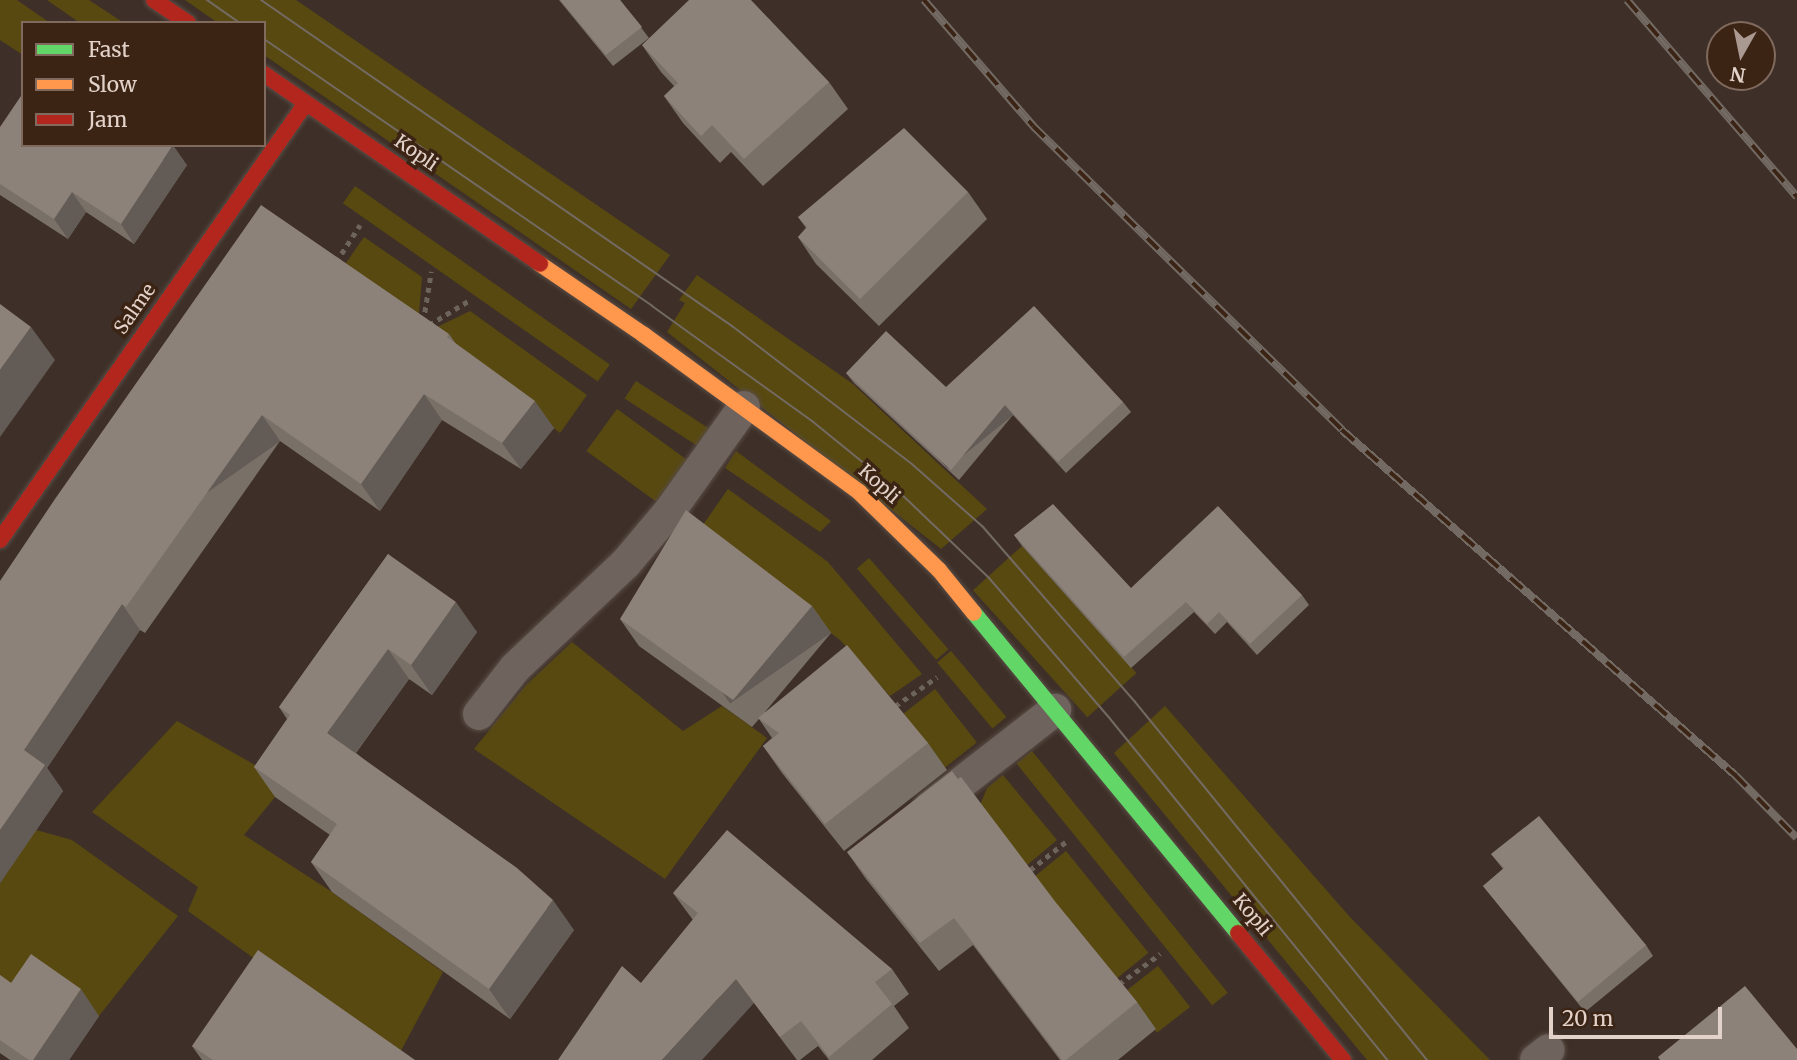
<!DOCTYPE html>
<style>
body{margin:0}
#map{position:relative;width:1797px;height:1060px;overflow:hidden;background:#3e3028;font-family:Merriweather,serif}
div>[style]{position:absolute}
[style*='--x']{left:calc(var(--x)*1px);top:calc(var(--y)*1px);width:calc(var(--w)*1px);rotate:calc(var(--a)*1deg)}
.green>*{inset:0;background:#584911;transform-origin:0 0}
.path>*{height:4.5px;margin-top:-2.25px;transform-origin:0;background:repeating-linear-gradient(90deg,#6e645e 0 5px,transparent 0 10px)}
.roads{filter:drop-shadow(0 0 2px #594d46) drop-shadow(0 0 2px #594d46)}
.lane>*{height:32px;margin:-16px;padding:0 16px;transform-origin:16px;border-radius:16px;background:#6e635d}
.fast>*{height:16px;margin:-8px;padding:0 8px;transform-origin:8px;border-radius:8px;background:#63d668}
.slow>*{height:16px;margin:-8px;padding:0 8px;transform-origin:8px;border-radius:8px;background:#ff974d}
.jam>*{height:16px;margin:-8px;padding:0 8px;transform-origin:8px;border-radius:8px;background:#b3261e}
.tram>*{height:2px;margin:-1px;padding:0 1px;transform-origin:1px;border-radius:1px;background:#736a64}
.rail>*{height:8px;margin-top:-4px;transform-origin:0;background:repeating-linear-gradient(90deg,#3c2415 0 16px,#736a64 0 32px);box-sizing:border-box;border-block:2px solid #736a64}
.wall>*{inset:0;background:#797068}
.shaded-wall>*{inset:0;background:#635b55;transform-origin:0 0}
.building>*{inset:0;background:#8d8279}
span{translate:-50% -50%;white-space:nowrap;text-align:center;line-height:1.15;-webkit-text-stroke:7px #3c2415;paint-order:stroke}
.street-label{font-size:19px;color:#e3d2c9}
.legend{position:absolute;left:21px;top:21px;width:245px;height:126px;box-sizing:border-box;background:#3c2415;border:2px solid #7f6a5d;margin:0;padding:9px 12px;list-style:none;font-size:21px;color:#e3d2c9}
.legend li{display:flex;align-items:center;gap:14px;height:35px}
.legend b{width:35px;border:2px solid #7f6a5d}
.north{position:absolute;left:1706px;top:21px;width:70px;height:70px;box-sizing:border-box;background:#3c2415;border:2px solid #7f6a5d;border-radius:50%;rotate:189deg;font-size:19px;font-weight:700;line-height:28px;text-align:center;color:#e3d2c9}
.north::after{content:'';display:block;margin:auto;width:24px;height:32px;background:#a99991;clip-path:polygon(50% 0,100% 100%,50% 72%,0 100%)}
.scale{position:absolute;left:1549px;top:1007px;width:173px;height:32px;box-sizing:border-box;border:4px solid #e3d2c9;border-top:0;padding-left:9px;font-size:21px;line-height:24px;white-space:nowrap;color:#e3d2c9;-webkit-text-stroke:5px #3c2415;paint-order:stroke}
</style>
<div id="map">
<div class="green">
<i style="clip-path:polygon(0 0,17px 0,50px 23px,23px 23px,23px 55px,0 40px)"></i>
<i style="clip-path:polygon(47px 0,89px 0,124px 23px,80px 23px)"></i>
<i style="clip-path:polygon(185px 0,296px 0,670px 255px,631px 309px,264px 55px,264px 23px,218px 23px)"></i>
<i style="left:355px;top:186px;width:311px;height:21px;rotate:35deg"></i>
<i style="clip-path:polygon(364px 237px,422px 277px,418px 326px,339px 273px)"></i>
<i style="clip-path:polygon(697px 275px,853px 384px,987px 509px,941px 549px,667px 332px,685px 303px,679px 300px)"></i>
<i style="clip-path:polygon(470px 311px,587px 395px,560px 433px,427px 332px)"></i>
<i style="left:636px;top:381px;width:87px;height:21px;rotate:33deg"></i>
<i style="left:617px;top:409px;width:86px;height:52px;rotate:36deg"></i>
<i style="clip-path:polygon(736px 451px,831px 521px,820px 532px,725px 468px)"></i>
<i style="clip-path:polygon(728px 489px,828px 562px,922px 674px,890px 696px,840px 640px,698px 532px)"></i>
<i style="left:1022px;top:546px;width:171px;height:66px;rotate:48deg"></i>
<i style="left:869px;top:558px;width:121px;height:16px;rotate:49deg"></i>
<i style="clip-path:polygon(572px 642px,683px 731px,722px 706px,767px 738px,665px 879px,474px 749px,526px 685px)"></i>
<i style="left:951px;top:651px;width:86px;height:18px;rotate:50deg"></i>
<i style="left:935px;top:689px;width:68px;height:43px;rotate:52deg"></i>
<i style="clip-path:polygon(1165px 706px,1349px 916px,1490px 1060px,1367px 1060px,1114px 753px)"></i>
<i style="clip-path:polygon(177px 721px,264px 770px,275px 797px,244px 835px,332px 892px,443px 972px,396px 1060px,188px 911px,198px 887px,92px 812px)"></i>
<i style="left:1032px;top:751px;width:311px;height:20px;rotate:51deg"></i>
<i style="clip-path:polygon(1003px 775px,1057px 840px,1026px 866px,980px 805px,987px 788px)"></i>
<i style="clip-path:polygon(36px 830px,72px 840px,178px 916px,99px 1016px,0 988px,0 883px)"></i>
<i style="left:1066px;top:851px;width:131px;height:42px;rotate:51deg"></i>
<i style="left:1158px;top:966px;width:52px;height:42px;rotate:52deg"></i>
</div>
<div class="path">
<i style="--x:336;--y:262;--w:44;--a:-57"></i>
<i style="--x:423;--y:322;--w:51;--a:-80.9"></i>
<i style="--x:429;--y:325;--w:48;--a:-31.4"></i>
<i style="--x:895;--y:706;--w:51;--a:-34.6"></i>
<i style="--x:1030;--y:870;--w:48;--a:-38.3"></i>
<i style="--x:1119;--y:984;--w:51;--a:-36.2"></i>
</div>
<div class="roads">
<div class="lane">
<i style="--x:479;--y:714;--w:58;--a:-52"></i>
<i style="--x:515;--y:668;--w:153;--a:-43.4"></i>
<i style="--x:626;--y:563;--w:67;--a:-49.9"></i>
<i style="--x:669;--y:512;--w:129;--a:-54.5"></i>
<i style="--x:929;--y:808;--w:160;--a:-37.9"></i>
<i style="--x:1536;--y:1060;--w:16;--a:-38"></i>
</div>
<div class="fast">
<i style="--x:974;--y:613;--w:415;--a:50.5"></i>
</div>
<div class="slow">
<i style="--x:540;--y:264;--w:126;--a:34.3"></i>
<i style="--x:644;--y:335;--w:266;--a:36.1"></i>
<i style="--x:859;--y:492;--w:112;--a:44.3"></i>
<i style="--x:939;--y:570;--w:55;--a:50.9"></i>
</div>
<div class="jam">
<i style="--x:154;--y:0;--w:41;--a:34.1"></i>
<i style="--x:264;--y:74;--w:335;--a:34.5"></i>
<i style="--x:0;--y:540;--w:533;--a:-55"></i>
<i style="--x:1238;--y:933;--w:165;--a:50.4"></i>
</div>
</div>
<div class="tram">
<i style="--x:207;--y:0;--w:40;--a:34.9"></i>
<i style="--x:261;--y:0;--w:573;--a:34.69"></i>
<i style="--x:732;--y:326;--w:228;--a:37.5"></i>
<i style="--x:913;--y:465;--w:94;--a:41.5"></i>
<i style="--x:983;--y:527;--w:232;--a:49"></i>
<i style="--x:1135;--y:702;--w:462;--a:50.8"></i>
<i style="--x:264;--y:39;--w:471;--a:34.5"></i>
<i style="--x:652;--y:306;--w:197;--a:35.7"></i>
<i style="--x:812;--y:421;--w:109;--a:39.1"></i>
<i style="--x:897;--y:490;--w:127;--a:43.7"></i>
<i style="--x:989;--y:578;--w:187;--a:49.3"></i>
<i style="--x:1111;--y:720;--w:438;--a:50.9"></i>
</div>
<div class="rail">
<i style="--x:924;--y:0;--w:167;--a:49.1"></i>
<i style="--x:1033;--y:126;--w:433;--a:44.5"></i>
<i style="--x:1342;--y:430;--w:523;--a:41.28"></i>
<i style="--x:1735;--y:775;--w:88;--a:45.5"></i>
<i style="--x:1627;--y:0;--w:260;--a:49.2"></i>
</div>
<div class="wall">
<i style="clip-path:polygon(559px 0,620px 0,649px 38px,613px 66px)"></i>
<i style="clip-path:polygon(642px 45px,829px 82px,848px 109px,763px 186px,731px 152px,720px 163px,683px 123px,664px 96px,674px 86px,661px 72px)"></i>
<i style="clip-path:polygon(0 127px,187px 165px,134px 244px,86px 212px,68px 239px,0 195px)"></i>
<i style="clip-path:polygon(968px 192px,987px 219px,879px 326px,816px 264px,798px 237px,806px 228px,798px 217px)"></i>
<i style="clip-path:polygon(449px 334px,456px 344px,554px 428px,521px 469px,442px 420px,380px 511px,280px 441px,145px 633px,140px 630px,47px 768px,63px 791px,0 883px,55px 499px)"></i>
<i style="clip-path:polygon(846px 373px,946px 387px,1123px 402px,1131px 412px,1066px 473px,1013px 415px,959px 480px,854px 383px)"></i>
<i style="clip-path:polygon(1014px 535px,1131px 588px,1302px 595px,1309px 605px,1257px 655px,1227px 622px,1215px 634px,1194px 612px,1131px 668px,1022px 546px)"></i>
<i style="clip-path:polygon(388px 554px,477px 632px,432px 695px,409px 679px,356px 753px,574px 930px,510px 1019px,332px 892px,311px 862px,330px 835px,275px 797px,254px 767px,287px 719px,279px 707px)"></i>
<i style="clip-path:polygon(812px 606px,831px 633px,765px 712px,928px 743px,947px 770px,844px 851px,782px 773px,763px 746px,772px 738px,759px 719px,752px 727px,639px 646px,620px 619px)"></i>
<i style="clip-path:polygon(847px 852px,1057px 904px,1137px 1002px,1156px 1029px,1118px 1060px,1060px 1060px,973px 945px,939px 971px,866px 879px)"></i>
<i style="clip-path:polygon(1491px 854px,1646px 945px,1653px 956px,1585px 1012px,1483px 886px,1503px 869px)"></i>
<i style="clip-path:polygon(673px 893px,892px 969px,909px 994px,894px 1006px,909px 1028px,872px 1060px,829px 1060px,818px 1046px,800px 1060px,797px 1060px,754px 1003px,641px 983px,693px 920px)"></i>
<i style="clip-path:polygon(0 975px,11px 983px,99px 1016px,69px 1060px,10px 1060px,0 1053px)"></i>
<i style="clip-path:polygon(192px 1046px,415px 1060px,202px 1060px)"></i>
</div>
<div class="shaded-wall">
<i style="clip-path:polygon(173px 145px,187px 165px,134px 244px,121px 224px)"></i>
<i style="clip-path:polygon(72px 192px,86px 212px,68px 239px,54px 219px)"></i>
<i style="clip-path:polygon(31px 327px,55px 360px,0 437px,0 370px)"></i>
<i style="clip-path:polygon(424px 394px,442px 420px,380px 511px,361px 484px)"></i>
<i style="clip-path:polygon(535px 401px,554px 428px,521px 469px,502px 443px)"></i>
<i style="left:1005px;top:405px;width:13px;height:85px;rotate:51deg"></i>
<i style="left:262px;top:415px;width:32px;height:235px;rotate:55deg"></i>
<i style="clip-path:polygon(456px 602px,477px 632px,432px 695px,411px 665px)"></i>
<i style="clip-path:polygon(122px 604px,140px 630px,47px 768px,63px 791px,0 883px,0 830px,24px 750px)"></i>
<i style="left:812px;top:606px;width:33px;height:123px;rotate:55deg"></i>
<i style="clip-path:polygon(388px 649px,409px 679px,348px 763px,327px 733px)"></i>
<i style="clip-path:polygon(553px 900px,574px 930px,510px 1019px,489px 989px)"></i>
<i style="clip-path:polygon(736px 979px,754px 1003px,702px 1060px,662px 1060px)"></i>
<i style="clip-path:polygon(81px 989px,99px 1016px,69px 1060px,33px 1060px)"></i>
</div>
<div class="building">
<i style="clip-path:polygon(560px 0,620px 0,642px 27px,606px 55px)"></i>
<i style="clip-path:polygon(689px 0,751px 0,829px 82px,744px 159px,712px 125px,701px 136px,664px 96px,678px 83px,642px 45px)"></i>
<i style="clip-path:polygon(23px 93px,23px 145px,173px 145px,121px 224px,72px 192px,54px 219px,0 184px,0 127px)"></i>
<i style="clip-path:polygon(904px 128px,968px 192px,860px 299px,798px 237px,807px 227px,798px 217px)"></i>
<i style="clip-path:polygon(261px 205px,449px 334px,447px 337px,535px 401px,502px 443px,424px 394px,361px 484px,262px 415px,126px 607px,122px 604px,24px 750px,45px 765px,0 830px,0 581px,55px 499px)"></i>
<i style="clip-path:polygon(0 304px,31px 327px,0 370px)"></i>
<i style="clip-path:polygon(1034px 306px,1123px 402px,1058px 462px,1005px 405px,951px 470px,846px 373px,886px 331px,946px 387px)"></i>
<i style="clip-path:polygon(1053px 504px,1131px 588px,1218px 506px,1302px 595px,1250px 644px,1219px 612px,1207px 624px,1186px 602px,1124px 657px,1014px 535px)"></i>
<i style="clip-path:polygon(686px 510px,812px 606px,733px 700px,620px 619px)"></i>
<i style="clip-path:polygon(388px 554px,456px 602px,411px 665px,388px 649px,327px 733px,517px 868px,553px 900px,489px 989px,311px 862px,337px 824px,254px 767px,290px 715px,279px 707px)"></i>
<i style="clip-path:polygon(847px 645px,928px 743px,825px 824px,763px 746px,779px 733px,758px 718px)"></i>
<i style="clip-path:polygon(952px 771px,958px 779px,961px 777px,1057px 904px,1137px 1002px,1066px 1060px,1062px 1060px,954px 918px,920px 943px,847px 852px)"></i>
<i style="clip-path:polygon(1539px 816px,1646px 945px,1578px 1002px,1483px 886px,1504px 868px,1491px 854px)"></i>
<i style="clip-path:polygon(727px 830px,892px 969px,875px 982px,892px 1004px,829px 1057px,801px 1021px,780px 1037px,736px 979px,662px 1060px,558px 1060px,622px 966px,641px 983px,698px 913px,673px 893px)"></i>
<i style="clip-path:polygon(258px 950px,415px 1060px,213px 1060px,192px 1046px)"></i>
<i style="clip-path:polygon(31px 954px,81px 989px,33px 1060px,29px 1060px,0 1040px,0 975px,11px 983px)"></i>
<i style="clip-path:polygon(1745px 986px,1797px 1049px,1797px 1060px,1660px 1060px,1658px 1057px)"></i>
</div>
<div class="street-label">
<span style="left:416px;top:153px;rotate:35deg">Kopli</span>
<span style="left:135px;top:309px;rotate:-55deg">Salme</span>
<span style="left:879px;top:484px;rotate:42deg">Kopli</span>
<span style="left:1252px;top:915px;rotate:50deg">Kopli</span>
</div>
<ul class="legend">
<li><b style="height:9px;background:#63d668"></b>Fast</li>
<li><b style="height:9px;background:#ff974d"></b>Slow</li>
<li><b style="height:9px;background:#b3261e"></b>Jam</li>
</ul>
<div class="north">N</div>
<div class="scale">20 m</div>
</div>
